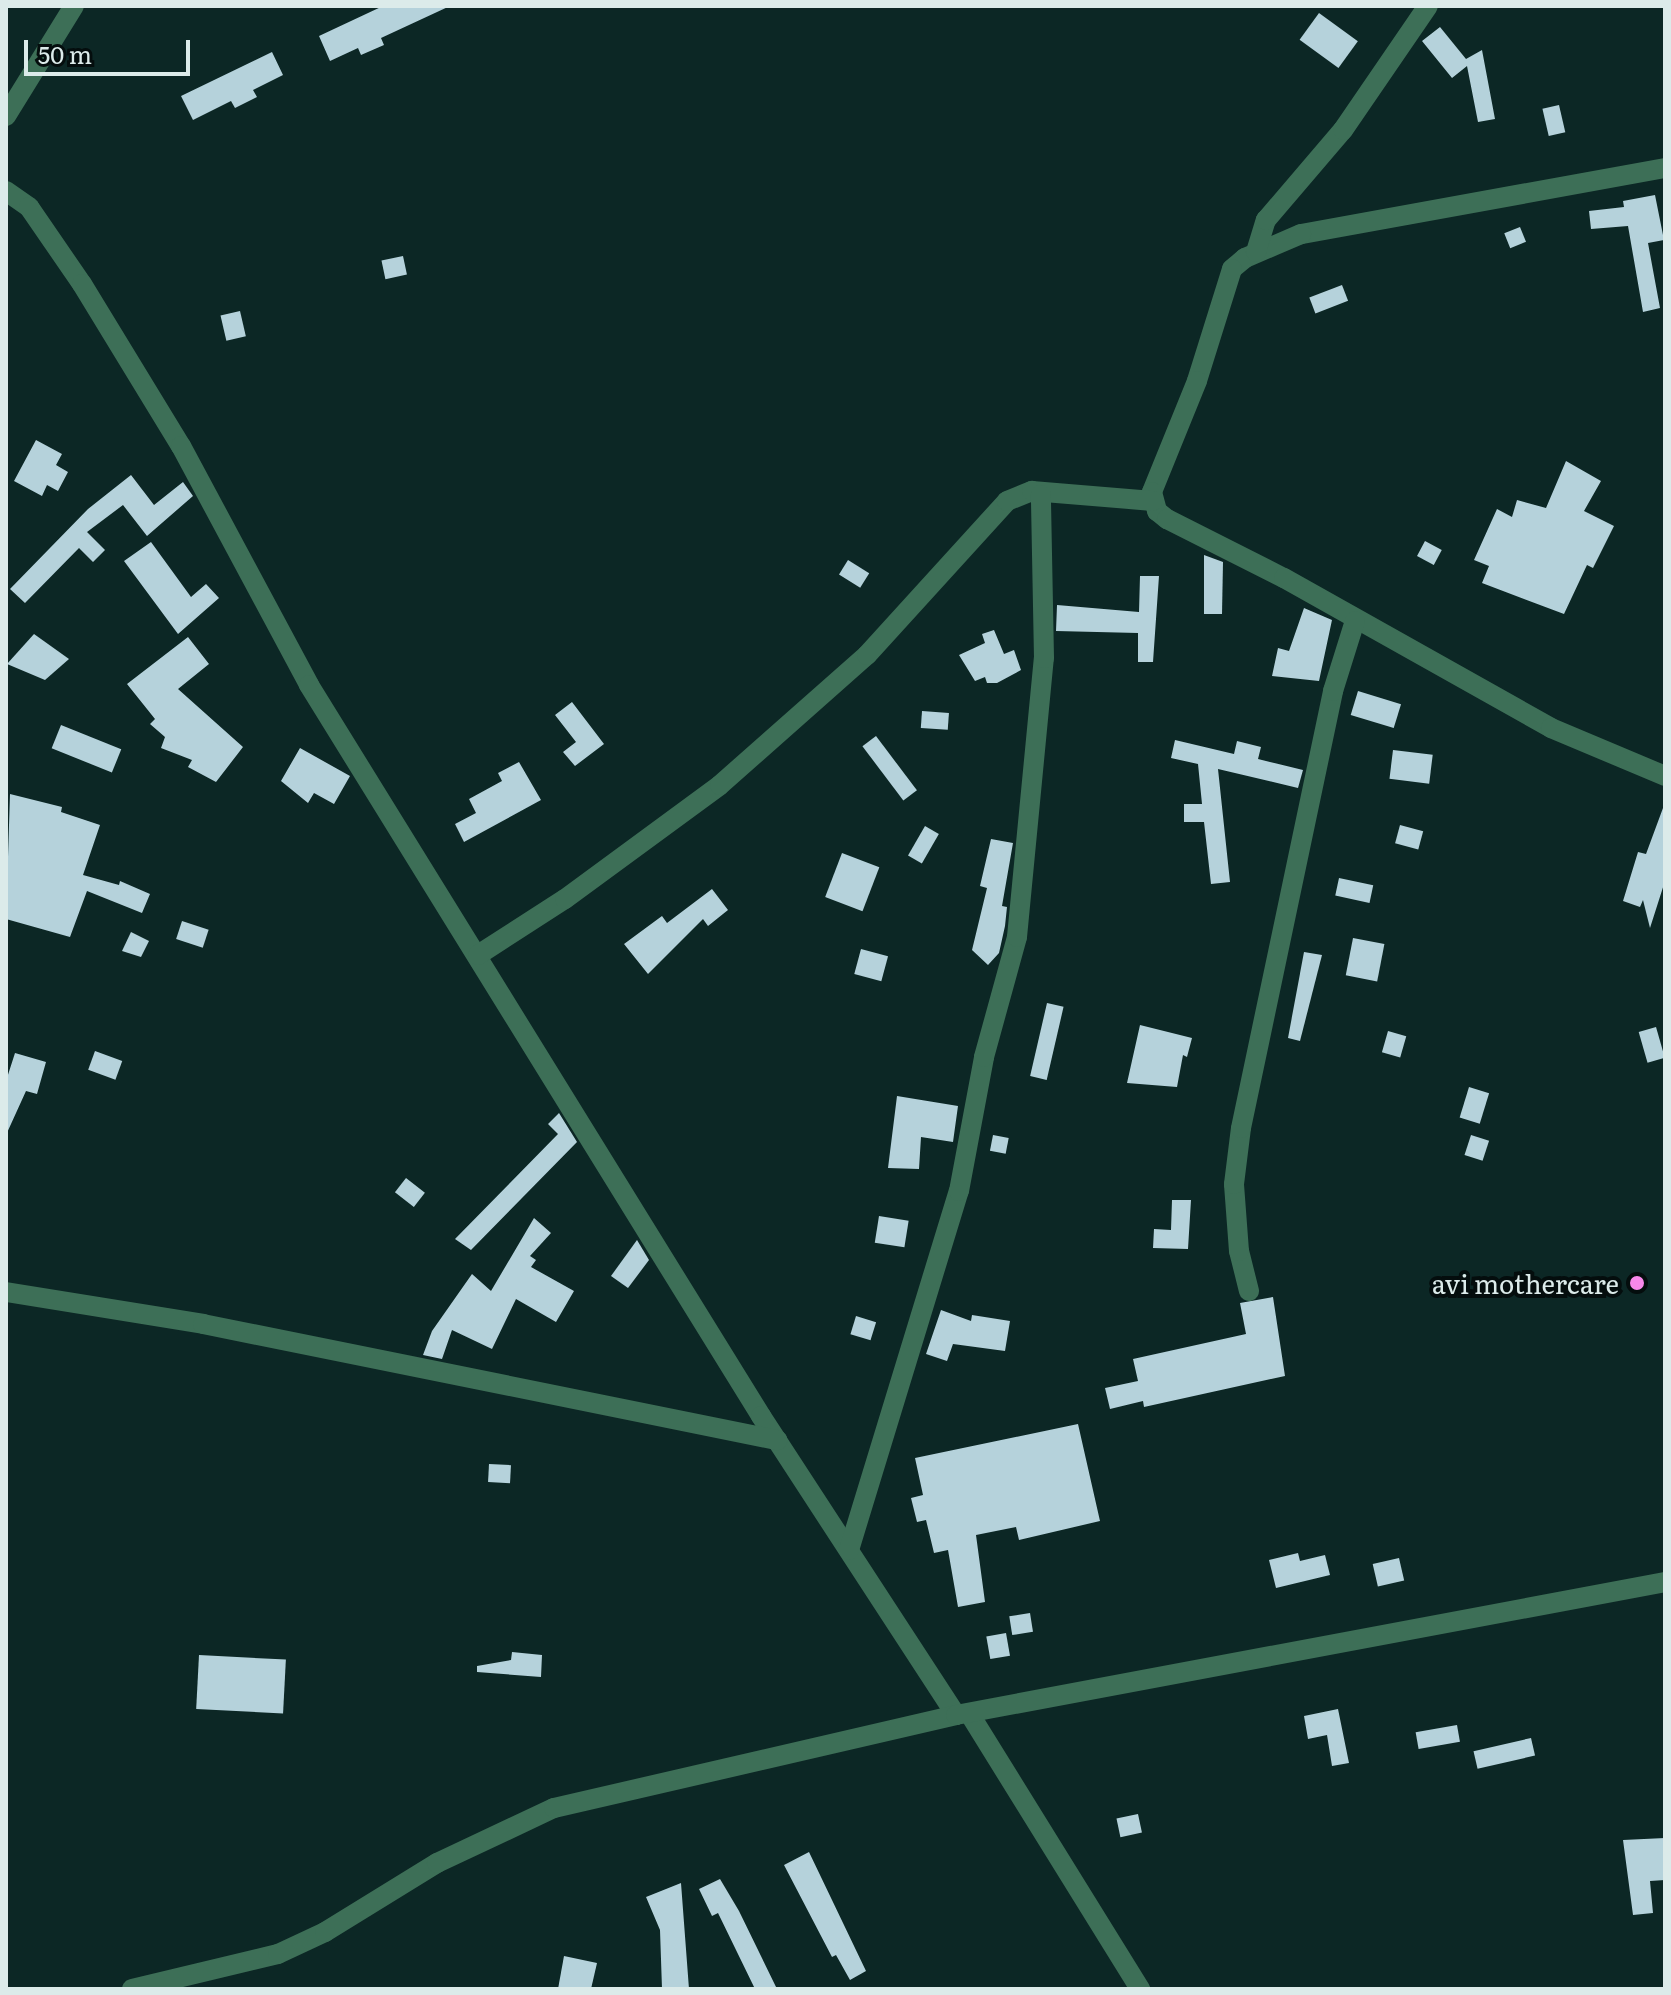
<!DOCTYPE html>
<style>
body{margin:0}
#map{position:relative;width:1671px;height:1995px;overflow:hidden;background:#0c2725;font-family:Literata,serif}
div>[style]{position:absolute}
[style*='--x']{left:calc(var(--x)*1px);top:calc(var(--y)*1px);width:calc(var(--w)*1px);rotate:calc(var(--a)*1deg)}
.building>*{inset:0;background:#b5d2db;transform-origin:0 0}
.minor>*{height:20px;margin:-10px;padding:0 10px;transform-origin:10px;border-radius:10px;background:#3d6f57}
.dots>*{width:22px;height:22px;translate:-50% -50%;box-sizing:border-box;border:4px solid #040d0d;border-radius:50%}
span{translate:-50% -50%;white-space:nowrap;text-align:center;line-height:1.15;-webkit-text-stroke:8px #040d0d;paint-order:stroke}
.poi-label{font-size:26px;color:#dcebea}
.right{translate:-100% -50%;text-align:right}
.frame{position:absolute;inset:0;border:8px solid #dcebea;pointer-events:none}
.scale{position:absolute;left:24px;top:40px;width:166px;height:36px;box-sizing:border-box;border:4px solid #dcebea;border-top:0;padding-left:10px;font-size:24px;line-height:28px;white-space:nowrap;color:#dcebea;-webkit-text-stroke:6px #040d0d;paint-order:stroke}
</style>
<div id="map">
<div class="building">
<i style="clip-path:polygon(383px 6px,450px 6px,381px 38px,384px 45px,361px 55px,358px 48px,330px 61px,319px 36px)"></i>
<i style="left:1319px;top:13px;width:48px;height:33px;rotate:36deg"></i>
<i style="clip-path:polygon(1440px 27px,1466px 59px,1482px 50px,1495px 119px,1478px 122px,1467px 66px,1452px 78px,1422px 41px)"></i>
<i style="clip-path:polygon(272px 52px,283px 75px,253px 90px,257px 97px,235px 108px,231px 101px,193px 120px,181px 96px)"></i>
<i style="left:1559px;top:105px;width:28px;height:17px;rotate:77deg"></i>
<i style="clip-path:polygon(1655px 195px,1664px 240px,1648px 243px,1660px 308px,1643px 312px,1628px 226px,1591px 229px,1589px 211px,1624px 207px,1623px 201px)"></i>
<i style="left:1520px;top:227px;width:16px;height:17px;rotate:68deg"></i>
<i style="left:403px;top:256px;width:19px;height:22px;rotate:78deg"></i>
<i style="left:1342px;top:285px;width:17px;height:35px;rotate:69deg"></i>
<i style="left:240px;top:311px;width:26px;height:20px;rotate:77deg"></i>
<i style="clip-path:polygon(36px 440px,62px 454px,56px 465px,68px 472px,58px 491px,47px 485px,42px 496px,14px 481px)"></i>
<i style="clip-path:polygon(1566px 461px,1601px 481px,1584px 511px,1614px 526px,1593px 568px,1587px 565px,1564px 614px,1482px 583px,1489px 566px,1474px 560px,1497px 509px,1512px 517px,1517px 500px,1546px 508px)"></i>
<i style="clip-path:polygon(131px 475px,154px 505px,183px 482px,193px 496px,147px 536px,123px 505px,87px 532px,105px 550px,93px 562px,79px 548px,25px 603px,10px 589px,88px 509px)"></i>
<i style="left:1425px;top:541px;width:19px;height:17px;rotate:28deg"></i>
<i style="clip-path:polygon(151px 542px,191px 597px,206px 584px,219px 598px,178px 634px,124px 561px)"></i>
<i style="clip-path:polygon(1204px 555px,1223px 562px,1222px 614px,1204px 614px)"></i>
<i style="left:848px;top:560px;width:25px;height:17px;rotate:32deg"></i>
<i style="clip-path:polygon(1140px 576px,1159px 576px,1153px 662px,1138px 662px,1138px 633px,1056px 631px,1057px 605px,1139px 612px)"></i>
<i style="clip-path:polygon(1304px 608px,1332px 620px,1319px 681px,1272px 676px,1278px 648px,1289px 651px)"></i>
<i style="clip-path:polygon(994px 630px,1004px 654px,1014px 650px,1021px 670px,997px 683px,987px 683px,985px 677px,975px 681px,959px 655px,985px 643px,982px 634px)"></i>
<i style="clip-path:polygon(34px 634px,69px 659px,45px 680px,7px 664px)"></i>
<i style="clip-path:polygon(188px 637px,209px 664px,178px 689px,243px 747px,216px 782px,188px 767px,192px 760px,161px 748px,165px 737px,150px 724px,155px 719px,127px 684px)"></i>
<i style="left:1358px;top:691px;width:45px;height:25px;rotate:17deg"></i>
<i style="clip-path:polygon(572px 702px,604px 744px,575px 766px,563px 752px,576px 742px,555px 715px)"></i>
<i style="left:922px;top:711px;width:27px;height:17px;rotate:4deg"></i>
<i style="left:61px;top:725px;width:65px;height:25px;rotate:22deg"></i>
<i style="left:876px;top:736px;width:68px;height:17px;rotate:53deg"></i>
<i style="clip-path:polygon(1175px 740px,1234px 754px,1237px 741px,1261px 747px,1258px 759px,1303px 770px,1298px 788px,1218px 769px,1230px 882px,1211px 884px,1204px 822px,1184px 822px,1184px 804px,1202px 804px,1198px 764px,1171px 758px)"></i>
<i style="clip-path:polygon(300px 748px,350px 776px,334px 804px,314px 793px,308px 803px,281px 781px)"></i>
<i style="left:1393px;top:750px;width:40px;height:29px;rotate:7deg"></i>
<i style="clip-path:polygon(519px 762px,541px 800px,464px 842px,455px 824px,476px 813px,469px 799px,502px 781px,498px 773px)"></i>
<i style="clip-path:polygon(10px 794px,62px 807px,61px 812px,100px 825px,83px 875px,119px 885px,120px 881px,150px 894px,142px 913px,87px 891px,70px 937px,6px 919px)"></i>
<i style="clip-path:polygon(1663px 808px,1665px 881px,1650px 928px,1643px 900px,1640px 907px,1623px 901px,1638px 852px,1646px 854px)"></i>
<i style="left:1400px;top:825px;width:24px;height:19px;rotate:15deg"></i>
<i style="left:925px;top:826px;width:16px;height:34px;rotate:30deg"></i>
<i style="clip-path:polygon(991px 839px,1013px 843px,1002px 906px,1007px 907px,1005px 926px,999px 953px,988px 965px,972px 950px,987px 888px,980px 886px)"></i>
<i style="left:842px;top:853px;width:40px;height:47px;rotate:21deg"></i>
<i style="left:1339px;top:878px;width:35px;height:18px;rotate:12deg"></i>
<i style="clip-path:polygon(712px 889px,728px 910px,708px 926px,703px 919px,648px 974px,624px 944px,662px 916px,667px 923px)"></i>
<i style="left:182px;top:921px;width:28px;height:19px;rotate:18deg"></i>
<i style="clip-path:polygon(131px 932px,149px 941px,141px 957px,122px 951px)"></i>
<i style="left:1353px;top:938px;width:32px;height:38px;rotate:11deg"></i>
<i style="left:861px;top:949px;width:28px;height:26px;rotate:15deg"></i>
<i style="clip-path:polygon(1304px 952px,1322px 955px,1300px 1041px,1288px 1038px)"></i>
<i style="left:1047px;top:1003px;width:17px;height:75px;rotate:13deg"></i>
<i style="clip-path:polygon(1140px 1025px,1192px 1038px,1187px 1057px,1183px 1055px,1177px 1087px,1127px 1083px)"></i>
<i style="left:1656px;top:1027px;width:32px;height:18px;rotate:74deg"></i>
<i style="left:1388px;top:1031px;width:19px;height:22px;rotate:16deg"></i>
<i style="left:95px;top:1051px;width:29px;height:20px;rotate:20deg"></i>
<i style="clip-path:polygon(15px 1053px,46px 1062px,37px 1094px,26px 1091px,6px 1135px,6px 1081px)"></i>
<i style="left:1469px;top:1087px;width:21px;height:32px;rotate:17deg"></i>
<i style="clip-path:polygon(897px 1096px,958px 1106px,953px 1142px,921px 1137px,919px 1169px,888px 1168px)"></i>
<i style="clip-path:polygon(559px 1113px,577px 1142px,471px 1250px,455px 1239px,558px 1134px,548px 1124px)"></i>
<i style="left:993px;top:1135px;width:16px;height:16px;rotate:11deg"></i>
<i style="left:1471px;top:1135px;width:19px;height:21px;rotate:18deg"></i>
<i style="left:406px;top:1178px;width:24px;height:18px;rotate:38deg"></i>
<i style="clip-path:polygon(1172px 1200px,1191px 1200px,1188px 1249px,1153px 1248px,1154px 1229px,1171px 1230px)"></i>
<i style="left:879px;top:1216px;width:30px;height:27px;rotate:9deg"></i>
<i style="clip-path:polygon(534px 1218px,551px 1233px,530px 1256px,536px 1260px,531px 1267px,574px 1291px,556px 1322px,516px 1299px,492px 1349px,452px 1330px,442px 1359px,423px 1355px,432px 1331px,472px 1274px,491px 1291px)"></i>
<i style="clip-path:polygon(637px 1240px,649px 1260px,628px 1288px,611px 1276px)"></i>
<i style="clip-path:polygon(1273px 1297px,1285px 1376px,1144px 1407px,1143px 1401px,1110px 1409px,1105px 1388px,1138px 1381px,1133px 1359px,1246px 1334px,1240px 1303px)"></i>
<i style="clip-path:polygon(941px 1310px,971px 1321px,972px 1315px,1010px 1321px,1005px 1351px,953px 1344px,947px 1361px,926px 1354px)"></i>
<i style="left:856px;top:1316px;width:21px;height:19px;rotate:17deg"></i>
<i style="clip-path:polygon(1078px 1424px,1100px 1521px,1019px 1540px,1016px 1527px,976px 1535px,985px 1602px,958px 1607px,948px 1550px,934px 1553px,926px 1520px,917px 1522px,911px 1498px,923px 1495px,915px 1458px)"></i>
<i style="left:489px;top:1464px;width:22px;height:18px;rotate:3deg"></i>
<i style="clip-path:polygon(1298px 1553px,1300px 1561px,1325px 1555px,1330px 1575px,1276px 1588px,1269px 1560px)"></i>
<i style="left:1399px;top:1558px;width:23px;height:27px;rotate:77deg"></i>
<i style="left:1030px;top:1613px;width:19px;height:21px;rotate:81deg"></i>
<i style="left:1006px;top:1633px;width:23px;height:20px;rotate:80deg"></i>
<i style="clip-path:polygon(512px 1652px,542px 1655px,541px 1677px,477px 1672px,477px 1666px,511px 1660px)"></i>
<i style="left:199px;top:1655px;width:87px;height:54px;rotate:3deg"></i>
<i style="clip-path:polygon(1338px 1709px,1349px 1763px,1332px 1766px,1327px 1735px,1308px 1739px,1304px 1716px)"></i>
<i style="left:1457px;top:1725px;width:17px;height:42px;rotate:80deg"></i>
<i style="left:1531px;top:1738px;width:18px;height:59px;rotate:77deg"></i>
<i style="left:1138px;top:1814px;width:19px;height:22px;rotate:78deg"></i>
<i style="clip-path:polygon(1665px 1838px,1665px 1880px,1650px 1881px,1653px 1913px,1633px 1915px,1623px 1840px)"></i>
<i style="clip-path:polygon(809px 1852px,866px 1971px,850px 1980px,836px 1955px,832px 1957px,784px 1865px)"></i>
<i style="clip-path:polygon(720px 1879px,739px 1911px,777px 1989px,755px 1989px,718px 1913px,712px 1916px,699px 1889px)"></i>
<i style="clip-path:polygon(681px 1883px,689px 1989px,662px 1989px,660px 1930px,646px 1897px)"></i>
<i style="clip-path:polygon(564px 1956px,597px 1963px,591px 1989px,558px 1989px)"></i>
</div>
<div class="minor">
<i style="--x:6;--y:116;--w:129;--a:-58.3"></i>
<i style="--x:1665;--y:168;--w:370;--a:169.7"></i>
<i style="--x:1301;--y:234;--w:61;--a:156.8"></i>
<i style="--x:1245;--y:258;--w:17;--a:140"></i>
<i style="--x:1232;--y:269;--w:117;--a:107.4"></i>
<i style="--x:1197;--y:381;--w:120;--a:112.1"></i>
<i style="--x:1152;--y:492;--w:20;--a:75"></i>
<i style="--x:1157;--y:511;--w:13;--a:39"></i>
<i style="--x:1167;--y:519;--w:131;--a:26.8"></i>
<i style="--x:1284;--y:578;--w:306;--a:29.3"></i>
<i style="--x:1551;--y:728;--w:124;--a:22.8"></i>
<i style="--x:6;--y:191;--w:28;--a:35"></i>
<i style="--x:29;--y:207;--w:93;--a:55.5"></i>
<i style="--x:82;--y:284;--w:190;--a:58.6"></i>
<i style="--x:181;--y:446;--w:271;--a:61.8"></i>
<i style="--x:309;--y:685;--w:859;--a:58.27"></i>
<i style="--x:761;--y:1416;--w:357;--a:56.9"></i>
<i style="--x:1256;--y:252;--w:34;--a:-73"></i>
<i style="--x:1266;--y:220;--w:118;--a:-49.5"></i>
<i style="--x:1343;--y:130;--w:150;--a:-55.6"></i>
<i style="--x:478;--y:955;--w:103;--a:-32.8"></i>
<i style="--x:565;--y:899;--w:192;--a:-36.3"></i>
<i style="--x:720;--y:785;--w:196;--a:-41.5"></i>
<i style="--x:867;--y:655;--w:208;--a:-47.7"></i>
<i style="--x:1007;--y:501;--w:27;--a:-22"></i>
<i style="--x:1032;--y:491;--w:121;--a:4.7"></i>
<i style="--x:1249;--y:1291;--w:41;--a:-104"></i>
<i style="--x:1239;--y:1251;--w:67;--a:-94.3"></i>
<i style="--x:1234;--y:1184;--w:56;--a:-82.9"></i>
<i style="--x:1241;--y:1128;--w:447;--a:-78.1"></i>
<i style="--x:1333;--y:691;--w:73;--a:-72.6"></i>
<i style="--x:6;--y:1292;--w:200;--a:9.2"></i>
<i style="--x:203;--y:1324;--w:586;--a:11.43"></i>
<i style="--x:849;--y:1550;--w:375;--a:-73"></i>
<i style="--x:959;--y:1191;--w:136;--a:-79.4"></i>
<i style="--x:984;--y:1057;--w:124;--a:-74.6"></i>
<i style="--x:1017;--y:937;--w:280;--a:-84.5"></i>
<i style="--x:1044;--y:658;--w:163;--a:-91.1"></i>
<i style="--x:969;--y:1713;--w:325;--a:58.2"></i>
<i style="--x:132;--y:1989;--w:150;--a:-13.5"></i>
<i style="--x:278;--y:1954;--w:52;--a:-25.1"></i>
<i style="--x:325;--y:1932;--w:132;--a:-31.6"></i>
<i style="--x:437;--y:1863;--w:129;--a:-25.2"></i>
<i style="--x:554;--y:1808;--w:413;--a:-13"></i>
<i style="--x:956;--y:1715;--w:721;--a:-10.62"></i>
</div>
<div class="dots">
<i style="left:1637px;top:1283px;background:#f888ea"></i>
</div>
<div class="poi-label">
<span class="right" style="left:1619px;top:1283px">avi mothercare</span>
</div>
<div class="frame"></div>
<div class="scale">50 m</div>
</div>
